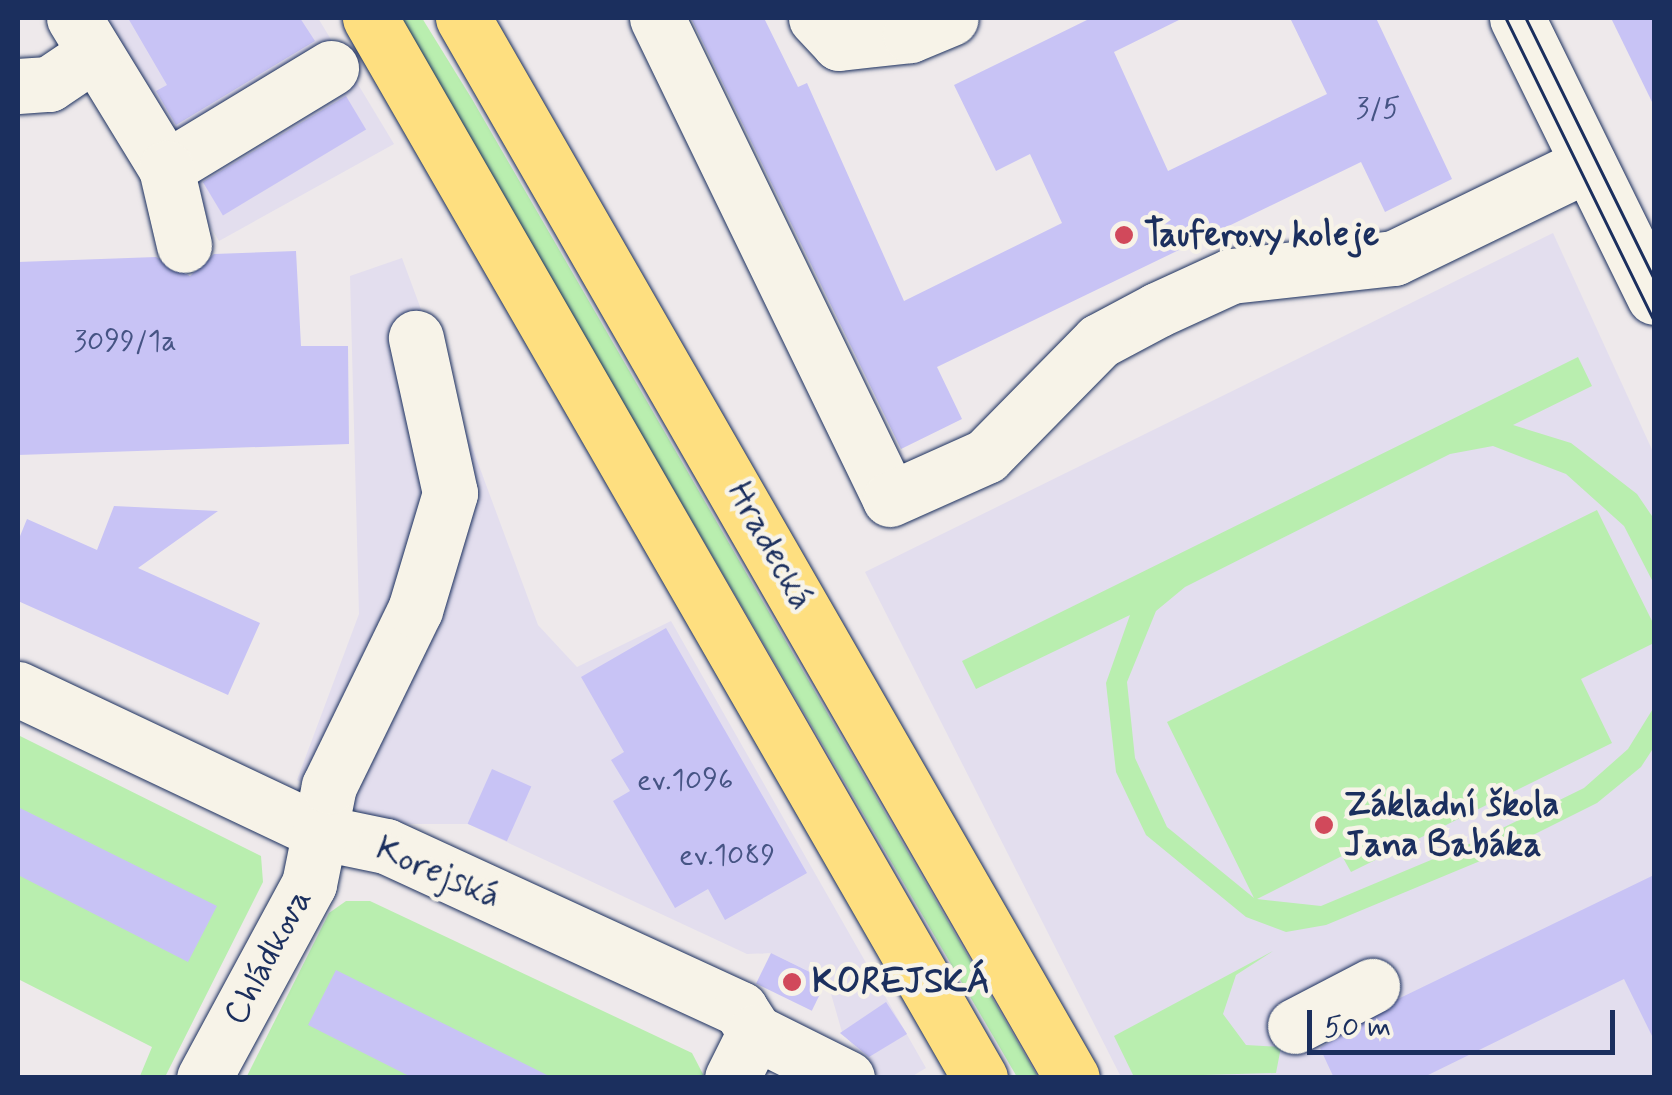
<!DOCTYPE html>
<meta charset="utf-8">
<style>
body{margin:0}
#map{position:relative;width:1672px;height:1095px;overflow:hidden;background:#eee9eb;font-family:Mynerve,sans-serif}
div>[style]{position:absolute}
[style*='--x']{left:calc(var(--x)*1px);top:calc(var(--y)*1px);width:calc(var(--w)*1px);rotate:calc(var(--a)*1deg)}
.built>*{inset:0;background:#e3deee}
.green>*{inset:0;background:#b9eeaf}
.building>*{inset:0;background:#c8c3f5;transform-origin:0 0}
.roads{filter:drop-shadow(0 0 2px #1b2f5e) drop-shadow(0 0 2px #1b2f5e)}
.minor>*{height:55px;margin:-27.5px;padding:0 27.5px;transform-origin:27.5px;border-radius:27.5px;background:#f7f3e8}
.major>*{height:55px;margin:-27.5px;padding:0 27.5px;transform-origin:27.5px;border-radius:27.5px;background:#fedf80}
.tram>*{height:2.5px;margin:-1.25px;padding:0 1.25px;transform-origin:1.25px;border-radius:1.25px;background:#1b2f5e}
.dots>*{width:28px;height:28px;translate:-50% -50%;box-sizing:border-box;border:5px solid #f7f3e8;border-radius:50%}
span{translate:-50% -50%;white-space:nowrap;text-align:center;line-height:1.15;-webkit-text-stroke:9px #f7f3e8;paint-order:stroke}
.number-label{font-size:30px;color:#465484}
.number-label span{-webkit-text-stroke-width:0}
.poi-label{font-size:35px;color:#1b2f5e;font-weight:700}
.left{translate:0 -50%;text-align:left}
.street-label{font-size:35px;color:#1b2f5e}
.frame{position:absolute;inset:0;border:20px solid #1b2f5e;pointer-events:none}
.scale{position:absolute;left:1307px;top:1010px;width:308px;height:45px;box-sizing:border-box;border:5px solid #1b2f5e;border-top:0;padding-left:12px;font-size:30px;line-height:35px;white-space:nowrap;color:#1b2f5e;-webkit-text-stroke:8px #f7f3e8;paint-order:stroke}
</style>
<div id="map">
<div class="built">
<i style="clip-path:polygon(84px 18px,318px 18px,394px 144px,219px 241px)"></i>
<i style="clip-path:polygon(1553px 233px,1654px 454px,1654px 1077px,1121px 1077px,865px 572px)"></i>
<i style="clip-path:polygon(402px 258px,538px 625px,577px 667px,671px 621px,926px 1068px,911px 1077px,879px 1077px,842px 1032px,827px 980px,771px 953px,747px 954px,468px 824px,383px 824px,297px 780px,359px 614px,350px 276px)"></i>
</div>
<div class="green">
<i style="clip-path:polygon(398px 18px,422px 18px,472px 99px,1038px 1077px,1017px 1077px)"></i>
<i style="clip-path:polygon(1578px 357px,1592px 386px,1513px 425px,1571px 443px,1637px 494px,1654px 519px,1654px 584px,1624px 526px,1566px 474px,1493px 446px,1450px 454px,1185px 587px,1156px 611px,1127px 682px,1135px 758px,1167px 827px,1254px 898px,1167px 722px,1597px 510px,1654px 625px,1654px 643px,1581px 679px,1612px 743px,1351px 872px,1342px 856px,1257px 899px,1321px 906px,1474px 842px,1584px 788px,1628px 749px,1654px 707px,1654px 747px,1641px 767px,1597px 803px,1485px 859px,1326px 925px,1286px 932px,1246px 917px,1146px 835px,1116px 772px,1106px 683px,1130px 615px,976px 689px,962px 661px)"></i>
<i style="clip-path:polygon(18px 735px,261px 856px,263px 882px,165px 1077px,140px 1076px,152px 1047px,18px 979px)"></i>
<i style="clip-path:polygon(346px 901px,370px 901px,692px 1053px,705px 1078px,246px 1078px,329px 913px)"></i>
<i style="clip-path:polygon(1273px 951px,1236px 975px,1223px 1014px,1246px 1045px,1281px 1047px,1276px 1073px,1134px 1077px,1114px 1036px)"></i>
</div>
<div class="building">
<i style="clip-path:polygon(128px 18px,300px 18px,315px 41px,176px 125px,156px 91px,167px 85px)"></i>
<i style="clip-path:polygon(691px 18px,764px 18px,798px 87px,807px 83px,904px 301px,1062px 223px,1030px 154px,996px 171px,954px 85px,1091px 18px,1183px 18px,1114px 52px,1168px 171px,1327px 94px,1290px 18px,1376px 18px,1452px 179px,1385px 212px,1361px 162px,937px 367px,962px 419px,901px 449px)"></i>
<i style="clip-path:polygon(1611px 18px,1654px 18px,1654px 106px)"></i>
<i style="left:346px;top:96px;width:39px;height:167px;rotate:59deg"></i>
<i style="clip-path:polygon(296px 251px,301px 346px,348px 346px,349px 444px,18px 455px,18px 262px,156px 257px,190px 276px,214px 254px)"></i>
<i style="clip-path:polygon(114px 506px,218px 511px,138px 568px,260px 623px,228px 695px,18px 601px,18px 541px,27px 519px,97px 550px)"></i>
<i style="clip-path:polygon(666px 628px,807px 873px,725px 920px,708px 889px,675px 908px,613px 801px,630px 791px,611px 760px,624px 752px,581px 677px)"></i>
<i style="left:492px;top:769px;width:43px;height:60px;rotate:24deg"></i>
<i style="clip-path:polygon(18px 807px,217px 906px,188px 962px,18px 875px)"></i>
<i style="clip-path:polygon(1654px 875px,1654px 1040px,1624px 979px,1422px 1078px,1334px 1078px,1320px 1048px,1400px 998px)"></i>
<i style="left:771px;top:953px;width:62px;height:34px;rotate:26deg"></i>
<i style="clip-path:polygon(336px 970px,370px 987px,553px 1078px,413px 1078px,308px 1025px)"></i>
<i style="clip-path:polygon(886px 1002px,907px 1034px,869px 1057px,840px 1033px)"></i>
</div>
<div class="roads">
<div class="minor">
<i style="--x:74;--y:18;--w:176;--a:58.5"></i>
<i style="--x:166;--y:168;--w:193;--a:-31.2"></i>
<i style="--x:657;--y:18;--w:534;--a:64.15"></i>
<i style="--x:890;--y:499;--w:105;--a:-24.1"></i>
<i style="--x:986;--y:456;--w:161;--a:-45.5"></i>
<i style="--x:1099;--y:341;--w:66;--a:-28.1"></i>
<i style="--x:1157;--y:310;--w:81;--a:-24.7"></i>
<i style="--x:1231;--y:276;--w:164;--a:-6.3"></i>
<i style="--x:1394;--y:258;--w:216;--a:-25.9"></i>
<i style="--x:816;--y:18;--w:34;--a:47"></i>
<i style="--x:839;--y:43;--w:71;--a:-6.4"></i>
<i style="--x:910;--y:35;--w:44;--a:-22.5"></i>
<i style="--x:1517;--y:18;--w:311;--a:63.8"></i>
<i style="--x:18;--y:86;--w:31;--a:-4"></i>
<i style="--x:49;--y:84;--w:55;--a:-34"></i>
<i style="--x:166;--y:168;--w:79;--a:76.8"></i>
<i style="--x:18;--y:689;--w:337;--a:25.3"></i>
<i style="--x:323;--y:833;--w:64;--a:11.7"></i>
<i style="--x:386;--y:846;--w:390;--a:24.7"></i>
<i style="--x:740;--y:1009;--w:27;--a:57"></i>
<i style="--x:755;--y:1032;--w:103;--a:26.6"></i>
<i style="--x:1295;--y:1026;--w:87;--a:-27.5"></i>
<i style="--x:204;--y:1078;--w:221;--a:-61.6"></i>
<i style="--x:309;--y:884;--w:100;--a:-78.5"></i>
<i style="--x:329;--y:786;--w:196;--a:-64"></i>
<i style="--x:415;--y:610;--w:122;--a:-73.3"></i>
<i style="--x:450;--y:493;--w:159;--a:-102.4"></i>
<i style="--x:732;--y:1078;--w:51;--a:-63.4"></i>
</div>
<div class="major">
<i style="--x:370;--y:18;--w:1223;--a:60.08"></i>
<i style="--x:463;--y:18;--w:1222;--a:60.12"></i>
</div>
</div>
<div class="tram">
<i style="--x:1506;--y:18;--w:336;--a:63.9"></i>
<i style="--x:1526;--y:18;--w:290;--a:63.8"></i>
</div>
<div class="dots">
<i style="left:1124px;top:235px;background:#d1495b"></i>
<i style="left:1324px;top:825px;background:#d1495b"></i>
<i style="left:792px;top:982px;background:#d1495b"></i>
</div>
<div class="number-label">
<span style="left:1378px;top:109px">3/5</span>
<span style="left:125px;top:342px">3099/1a</span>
<span style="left:685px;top:781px">ev.1096</span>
<span style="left:727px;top:856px">ev.1089</span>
</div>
<div class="poi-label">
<span class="left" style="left:1144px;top:235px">Tauferovy koleje</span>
<span class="left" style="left:1344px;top:825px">Základní škola<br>Jana Babáka</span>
<span class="left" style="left:812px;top:982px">KOREJSKÁ</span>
</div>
<div class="street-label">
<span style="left:770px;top:546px;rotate:61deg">Hradecká</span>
<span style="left:438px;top:873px;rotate:23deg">Korejská</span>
<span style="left:268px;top:957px;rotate:-62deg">Chládkova</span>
</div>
<div class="frame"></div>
<div class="scale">50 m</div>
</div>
